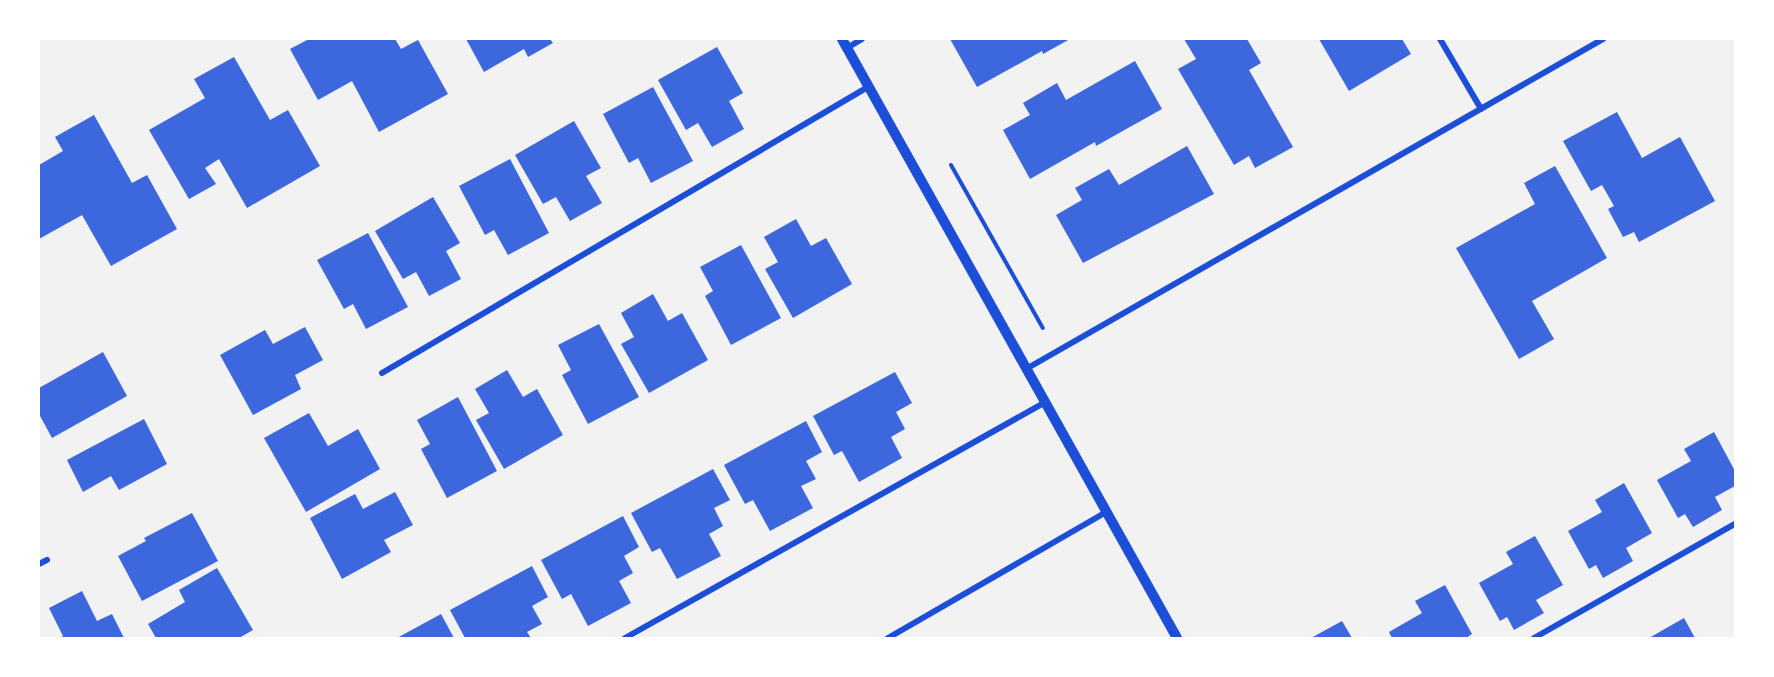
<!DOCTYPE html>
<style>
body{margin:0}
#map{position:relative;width:1774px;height:677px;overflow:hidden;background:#f2f2f2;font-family:"Fira Sans",sans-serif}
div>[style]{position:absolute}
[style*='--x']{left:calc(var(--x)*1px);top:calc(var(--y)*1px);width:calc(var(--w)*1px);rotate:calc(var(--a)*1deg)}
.building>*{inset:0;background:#3d67dc}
.path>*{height:4px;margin:-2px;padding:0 2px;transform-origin:2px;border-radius:2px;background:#1d4ed8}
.minor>*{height:6px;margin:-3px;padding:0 3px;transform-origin:3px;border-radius:3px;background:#1d4ed8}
.tertiary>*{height:10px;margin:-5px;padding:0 5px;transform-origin:5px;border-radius:5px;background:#1d4ed8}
span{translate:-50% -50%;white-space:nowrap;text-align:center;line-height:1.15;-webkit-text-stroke:5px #fff;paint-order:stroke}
.frame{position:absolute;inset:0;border:40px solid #fff;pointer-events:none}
</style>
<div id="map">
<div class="building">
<i style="clip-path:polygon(309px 39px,395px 39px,401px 49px,418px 40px,448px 94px,379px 132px,352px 81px,318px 100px,290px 49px)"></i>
<i style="clip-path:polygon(466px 39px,550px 39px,553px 43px,528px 57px,524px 49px,484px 72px)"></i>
<i style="clip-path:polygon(950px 39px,1070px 39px,1043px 54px,1042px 51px,977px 87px)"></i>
<i style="clip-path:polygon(1184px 39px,1247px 39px,1261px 63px,1249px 70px,1293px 147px,1255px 168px,1249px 156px,1234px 165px,1178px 69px,1196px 59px)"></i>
<i style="clip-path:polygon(1319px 39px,1402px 39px,1411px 54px,1349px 91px)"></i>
<i style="clip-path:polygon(717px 47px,743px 93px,729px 101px,744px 129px,712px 147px,698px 123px,686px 130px,658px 80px)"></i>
<i style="clip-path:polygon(234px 57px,270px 120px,288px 110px,320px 166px,247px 208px,219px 159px,205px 168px,216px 184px,189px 199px,149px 130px,205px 98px,194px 79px)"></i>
<i style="clip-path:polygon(1135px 61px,1162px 109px,1096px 146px,1095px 142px,1030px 179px,1003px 130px,1030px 115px,1023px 103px,1057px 83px,1066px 100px)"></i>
<i style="clip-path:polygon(653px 87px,693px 161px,651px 183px,638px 158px,629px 163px,603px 114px)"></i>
<i style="clip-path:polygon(1617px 112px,1642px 158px,1680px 137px,1715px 201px,1639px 242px,1634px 232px,1623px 237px,1608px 209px,1614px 206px,1602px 185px,1591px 191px,1563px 141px)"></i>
<i style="clip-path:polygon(94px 115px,132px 183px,147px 175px,177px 229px,111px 266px,82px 215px,39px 239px,39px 165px,63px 151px,55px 137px)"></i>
<i style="clip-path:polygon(574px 121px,601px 168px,586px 176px,602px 203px,570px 221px,556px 197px,543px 204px,515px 155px)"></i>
<i style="clip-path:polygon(1187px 146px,1214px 194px,1083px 263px,1056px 215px,1082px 200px,1075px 188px,1109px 169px,1119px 185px)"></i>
<i style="clip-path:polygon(510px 159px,549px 233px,508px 255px,494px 230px,485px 235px,459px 186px)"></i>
<i style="clip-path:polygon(1555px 166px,1607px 258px,1532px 301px,1554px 339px,1519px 359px,1456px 248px,1535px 204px,1524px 183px)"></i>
<i style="clip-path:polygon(433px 197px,460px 243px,446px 251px,461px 279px,429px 296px,416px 272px,403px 279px,375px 231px)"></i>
<i style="clip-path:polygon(796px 219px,811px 246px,826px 238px,852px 284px,793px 318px,765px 269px,778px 262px,764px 237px)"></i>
<i style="clip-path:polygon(368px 233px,408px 307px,366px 329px,353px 304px,344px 309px,317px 260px)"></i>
<i style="clip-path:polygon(741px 245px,781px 318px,731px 345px,705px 296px,713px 291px,700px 267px)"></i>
<i style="clip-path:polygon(653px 294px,668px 321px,682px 313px,708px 360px,649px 393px,621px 344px,634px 337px,621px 313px)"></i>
<i style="clip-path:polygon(599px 324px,639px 397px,588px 424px,562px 375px,571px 370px,558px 345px)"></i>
<i style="clip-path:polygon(305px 327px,323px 360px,295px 375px,301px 389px,253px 415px,220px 355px,265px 330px,273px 344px)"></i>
<i style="clip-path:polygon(103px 352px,127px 396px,52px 438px,39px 414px,39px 388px)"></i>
<i style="clip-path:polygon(507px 370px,523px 397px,537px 389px,563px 435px,504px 469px,476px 420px,489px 413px,475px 389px)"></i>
<i style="clip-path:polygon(895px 372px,912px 403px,896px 412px,905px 429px,891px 437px,902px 458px,859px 482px,842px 451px,834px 455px,813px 416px)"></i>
<i style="clip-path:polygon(458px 397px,497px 471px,447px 498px,421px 449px,430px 444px,417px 420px)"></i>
<i style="clip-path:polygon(309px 413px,328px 446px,358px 429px,380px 469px,306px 512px,264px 438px)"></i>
<i style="clip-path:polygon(144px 419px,167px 464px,119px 490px,111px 476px,83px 492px,67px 460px)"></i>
<i style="clip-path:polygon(806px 421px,822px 452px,806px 461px,816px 479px,801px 486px,813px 508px,770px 531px,753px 500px,745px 504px,724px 465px)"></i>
<i style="clip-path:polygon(1714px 432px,1735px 471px,1735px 486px,1715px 497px,1722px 510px,1693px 527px,1685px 514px,1678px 518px,1657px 480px,1691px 461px,1684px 449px)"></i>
<i style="clip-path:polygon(713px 469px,730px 500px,714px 508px,723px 526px,709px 534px,721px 556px,677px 579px,660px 548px,652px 552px,631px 513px)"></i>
<i style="clip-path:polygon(1624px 483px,1652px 533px,1626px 548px,1633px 561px,1603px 578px,1596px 565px,1589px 569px,1568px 531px,1602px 512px,1595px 500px)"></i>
<i style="clip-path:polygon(395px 492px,413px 525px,384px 540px,391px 552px,342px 579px,310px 518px,355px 494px,363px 509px)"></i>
<i style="clip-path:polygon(192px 513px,218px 561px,142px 601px,118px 556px,146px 541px,144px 538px)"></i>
<i style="clip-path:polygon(623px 516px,639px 547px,624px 556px,633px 573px,619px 581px,631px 603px,588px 626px,571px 594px,562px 599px,541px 560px)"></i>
<i style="clip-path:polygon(1535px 536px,1563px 585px,1536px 600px,1544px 613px,1514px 630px,1507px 617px,1500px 621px,1479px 583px,1513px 564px,1506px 552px)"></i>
<i style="clip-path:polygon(532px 566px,548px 597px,532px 606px,542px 624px,527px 632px,531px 638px,465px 638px,450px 610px)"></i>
<i style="clip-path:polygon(217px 568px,253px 630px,239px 638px,156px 638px,148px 624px,185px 602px,179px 590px)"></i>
<i style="clip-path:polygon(1445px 585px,1472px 634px,1466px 638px,1392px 638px,1389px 632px,1422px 613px,1415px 601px)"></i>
<i style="clip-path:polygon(82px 591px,97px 621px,112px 614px,124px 638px,60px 638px,63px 636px,49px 608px)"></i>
<i style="clip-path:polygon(441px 614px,454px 638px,397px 638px)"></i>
<i style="clip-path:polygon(1684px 618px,1695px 638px,1649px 638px)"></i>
<i style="clip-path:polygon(1342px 621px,1352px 638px,1311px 638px)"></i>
</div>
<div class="path">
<i style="--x:951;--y:165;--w:187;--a:60.6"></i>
</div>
<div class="minor">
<i style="--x:1440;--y:39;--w:81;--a:59.6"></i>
<i style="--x:847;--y:48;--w:17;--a:-31"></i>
<i style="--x:1026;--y:369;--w:665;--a:-29.77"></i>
<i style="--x:382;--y:373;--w:564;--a:-30.48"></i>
<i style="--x:39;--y:564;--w:9;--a:-27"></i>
<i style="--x:625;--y:638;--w:482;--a:-29.3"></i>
<i style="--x:888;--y:638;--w:252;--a:-30"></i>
<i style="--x:1534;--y:638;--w:231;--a:-29.6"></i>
</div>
<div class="tertiary">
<i style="--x:842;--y:39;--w:686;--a:60.78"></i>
</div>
<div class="frame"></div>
</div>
